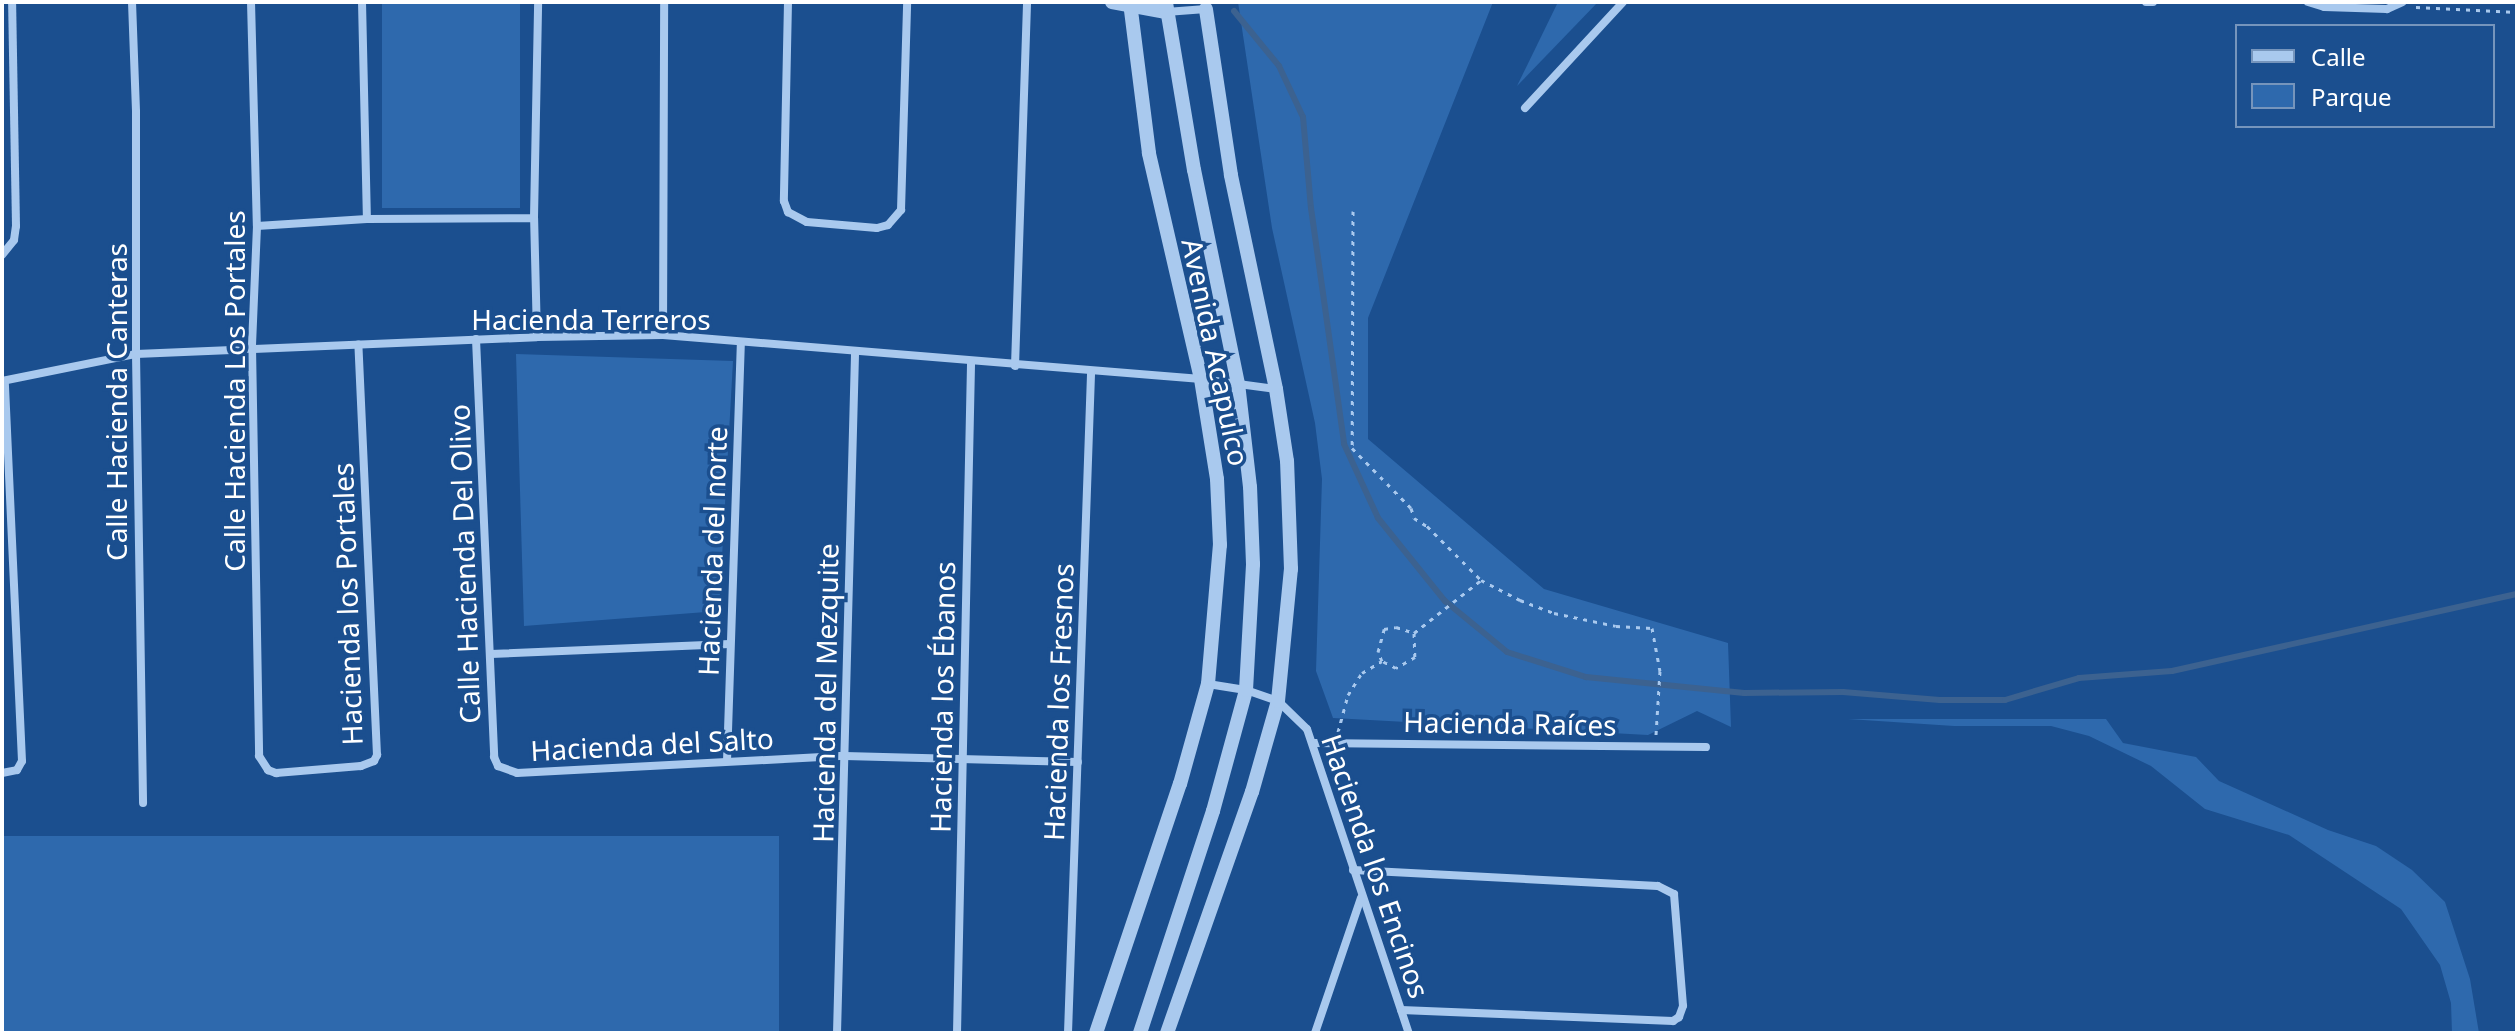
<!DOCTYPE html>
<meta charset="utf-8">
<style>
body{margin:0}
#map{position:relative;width:2519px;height:1035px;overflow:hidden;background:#1b4f8f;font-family:"Noto Sans",sans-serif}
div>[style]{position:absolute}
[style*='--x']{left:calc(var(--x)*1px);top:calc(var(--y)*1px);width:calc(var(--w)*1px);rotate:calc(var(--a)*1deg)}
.green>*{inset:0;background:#2e69ad;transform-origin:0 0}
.stream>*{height:6px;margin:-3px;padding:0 3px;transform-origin:3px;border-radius:3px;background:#3c6290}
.path>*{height:3px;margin-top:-1.5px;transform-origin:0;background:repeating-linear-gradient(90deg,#a9c9ee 0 4px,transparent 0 10px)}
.minor>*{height:8px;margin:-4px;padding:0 4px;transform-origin:4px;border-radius:4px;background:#a9c9ee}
.tertiary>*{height:14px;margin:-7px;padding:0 7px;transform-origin:7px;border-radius:7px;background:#a9c9ee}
span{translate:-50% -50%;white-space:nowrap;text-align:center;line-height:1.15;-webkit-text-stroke:7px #1b4f8f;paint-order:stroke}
.street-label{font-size:28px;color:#fff}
.frame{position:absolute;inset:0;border:4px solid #fff;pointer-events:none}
.legend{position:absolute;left:2235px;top:24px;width:260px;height:104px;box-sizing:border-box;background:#1b4f8f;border:2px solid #7695bc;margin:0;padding:10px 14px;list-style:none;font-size:24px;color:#fff}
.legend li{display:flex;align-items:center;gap:16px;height:40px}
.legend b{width:40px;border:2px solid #7695bc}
</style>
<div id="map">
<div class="green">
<i style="left:382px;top:2px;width:138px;height:206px"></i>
<i style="clip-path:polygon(1238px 2px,1493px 2px,1368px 318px,1368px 439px,1544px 589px,1728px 643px,1731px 727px,1697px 711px,1648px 735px,1333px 718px,1316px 671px,1322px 479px,1315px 423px,1272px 228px)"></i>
<i style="clip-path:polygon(1558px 2px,1598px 2px,1517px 86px)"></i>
<i style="clip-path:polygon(516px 354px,733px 361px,719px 611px,524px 626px)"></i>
<i style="clip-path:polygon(1848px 719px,2106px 719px,2123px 743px,2196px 757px,2219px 781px,2328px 830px,2376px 846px,2412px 870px,2445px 902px,2470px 979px,2479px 1033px,2452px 1033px,2451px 1003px,2440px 965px,2401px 909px,2289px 835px,2205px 809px,2151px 766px,2089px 736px,2051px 726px,1954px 726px)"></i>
<i style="left:2px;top:836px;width:777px;height:197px"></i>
</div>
<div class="stream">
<i style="--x:1234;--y:11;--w:71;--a:50.7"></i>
<i style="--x:1279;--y:66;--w:56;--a:64.8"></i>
<i style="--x:1303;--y:117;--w:91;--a:85"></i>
<i style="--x:1311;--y:208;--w:238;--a:82"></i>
<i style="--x:1344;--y:444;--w:81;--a:65.3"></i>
<i style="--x:1378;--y:518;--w:107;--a:51.1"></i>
<i style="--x:1445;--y:601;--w:80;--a:39.4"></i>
<i style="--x:1507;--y:652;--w:83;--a:17.6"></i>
<i style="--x:1586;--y:677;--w:159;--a:5.8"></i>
<i style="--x:1744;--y:693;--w:99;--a:-0.6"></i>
<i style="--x:1843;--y:692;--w:97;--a:4.7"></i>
<i style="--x:1940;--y:700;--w:65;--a:0"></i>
<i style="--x:2005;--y:700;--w:77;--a:-16.6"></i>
<i style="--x:2079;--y:678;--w:93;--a:-4.3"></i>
<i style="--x:2172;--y:671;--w:353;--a:-12.6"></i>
</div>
<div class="path">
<i style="--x:2258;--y:2;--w:33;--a:0"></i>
<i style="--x:2416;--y:7;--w:101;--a:2.8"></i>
<i style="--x:1353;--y:211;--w:237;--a:90.2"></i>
<i style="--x:1352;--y:448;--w:84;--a:45.5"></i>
<i style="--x:1411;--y:508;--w:10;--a:73"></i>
<i style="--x:1414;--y:518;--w:15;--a:32"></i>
<i style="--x:1427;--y:526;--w:76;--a:45"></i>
<i style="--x:1481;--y:580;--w:44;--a:27.1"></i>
<i style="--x:1520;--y:600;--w:36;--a:21"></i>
<i style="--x:1554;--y:613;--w:63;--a:11.8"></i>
<i style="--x:1616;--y:626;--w:36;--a:3"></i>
<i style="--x:1652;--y:628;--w:44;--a:79.5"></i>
<i style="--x:1660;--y:671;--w:64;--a:93.6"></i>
<i style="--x:1414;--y:633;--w:24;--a:88"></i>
<i style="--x:1415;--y:657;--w:22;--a:150"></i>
<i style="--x:1396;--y:668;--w:16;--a:-153"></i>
<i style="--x:1382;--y:661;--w:10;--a:-114"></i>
<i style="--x:1378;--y:652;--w:24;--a:-75"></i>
<i style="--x:1384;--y:629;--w:12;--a:-9"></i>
<i style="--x:1396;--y:627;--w:19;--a:18"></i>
<i style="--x:1414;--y:633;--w:85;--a:-38.3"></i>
<i style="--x:1338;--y:732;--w:38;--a:-75"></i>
<i style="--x:1348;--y:695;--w:26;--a:-58"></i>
<i style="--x:1362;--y:673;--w:23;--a:-31"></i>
</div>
<div class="minor">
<i style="--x:132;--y:2;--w:110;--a:87.9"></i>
<i style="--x:136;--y:112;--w:242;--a:90"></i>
<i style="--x:136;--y:354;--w:449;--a:89.1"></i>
<i style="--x:251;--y:2;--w:224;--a:88.5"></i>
<i style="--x:257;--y:226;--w:121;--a:92.4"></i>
<i style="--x:252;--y:347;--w:409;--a:89"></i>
<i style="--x:259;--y:756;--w:17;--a:57"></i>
<i style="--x:268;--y:770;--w:9;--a:21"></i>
<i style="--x:276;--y:773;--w:85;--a:-4.7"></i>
<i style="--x:361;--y:766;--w:14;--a:-21"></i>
<i style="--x:374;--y:761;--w:7;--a:-63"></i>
<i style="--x:377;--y:755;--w:411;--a:-92.6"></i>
<i style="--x:362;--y:2;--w:217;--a:88.7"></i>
<i style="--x:788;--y:2;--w:199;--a:91.2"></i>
<i style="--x:784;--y:201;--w:12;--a:70"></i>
<i style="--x:788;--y:212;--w:21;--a:28"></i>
<i style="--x:807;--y:222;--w:70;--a:4.9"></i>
<i style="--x:877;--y:228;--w:11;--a:-15"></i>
<i style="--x:888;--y:225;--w:20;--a:-49"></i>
<i style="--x:901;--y:210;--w:208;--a:-88.3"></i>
<i style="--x:2146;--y:2;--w:7;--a:0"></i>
<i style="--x:2308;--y:2;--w:17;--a:17"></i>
<i style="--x:2324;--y:7;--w:63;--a:1.8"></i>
<i style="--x:2387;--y:9;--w:17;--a:-24"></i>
<i style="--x:1166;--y:12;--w:40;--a:-4.3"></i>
<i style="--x:1206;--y:9;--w:7;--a:-98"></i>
<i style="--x:1525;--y:108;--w:144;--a:-47.2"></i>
<i style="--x:257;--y:226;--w:110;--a:-3.6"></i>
<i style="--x:367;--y:219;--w:167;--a:-0.3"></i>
<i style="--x:2;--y:255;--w:19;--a:-51"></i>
<i style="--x:14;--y:240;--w:14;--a:-82"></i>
<i style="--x:16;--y:226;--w:224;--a:-91"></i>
<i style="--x:663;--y:335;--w:333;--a:-89.8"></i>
<i style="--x:537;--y:337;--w:119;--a:-91.4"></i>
<i style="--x:534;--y:218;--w:216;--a:-88.9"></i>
<i style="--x:476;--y:339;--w:418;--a:87.5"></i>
<i style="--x:494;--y:757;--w:10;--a:66"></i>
<i style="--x:498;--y:766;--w:20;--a:20"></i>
<i style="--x:517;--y:773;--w:328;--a:-3"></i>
<i style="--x:845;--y:756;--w:233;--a:1.5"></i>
<i style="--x:1015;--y:366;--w:364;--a:-88.1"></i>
<i style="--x:2;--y:381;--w:137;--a:-11.4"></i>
<i style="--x:136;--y:354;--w:401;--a:-2.4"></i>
<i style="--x:537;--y:337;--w:126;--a:-0.9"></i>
<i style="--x:663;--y:335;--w:540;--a:4.68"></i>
<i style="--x:1201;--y:379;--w:76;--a:7.6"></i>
<i style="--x:491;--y:654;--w:239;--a:-2.4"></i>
<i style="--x:1208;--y:684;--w:38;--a:9"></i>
<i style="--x:1246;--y:690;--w:34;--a:19"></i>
<i style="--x:1278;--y:701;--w:40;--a:44"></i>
<i style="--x:1307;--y:729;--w:321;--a:71.5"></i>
<i style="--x:1314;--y:743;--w:392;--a:0.6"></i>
<i style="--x:727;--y:761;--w:418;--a:-88.1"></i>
<i style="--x:2;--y:773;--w:15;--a:-11"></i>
<i style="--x:17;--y:770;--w:10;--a:-61"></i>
<i style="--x:22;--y:761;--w:380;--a:-92.6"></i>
<i style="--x:1353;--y:870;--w:305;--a:3"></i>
<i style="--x:1658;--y:886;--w:18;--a:27"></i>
<i style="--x:1674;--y:894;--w:112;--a:85.4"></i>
<i style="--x:1683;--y:1006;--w:12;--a:110"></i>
<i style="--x:1679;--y:1017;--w:7;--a:146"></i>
<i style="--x:1673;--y:1021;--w:272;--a:-177.7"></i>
<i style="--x:837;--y:1033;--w:679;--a:-88.48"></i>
<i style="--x:957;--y:1033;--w:671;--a:-88.8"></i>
<i style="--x:1068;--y:1033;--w:660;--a:-88"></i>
<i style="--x:1315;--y:1033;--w:143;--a:-71.2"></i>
</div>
<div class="tertiary">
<i style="--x:1112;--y:2;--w:55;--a:10.5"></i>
<i style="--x:1096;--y:1033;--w:263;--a:-71.4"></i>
<i style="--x:1180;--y:784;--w:104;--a:-74.4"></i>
<i style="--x:1208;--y:684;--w:140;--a:-85.1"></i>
<i style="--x:1220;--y:545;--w:66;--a:-92.6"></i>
<i style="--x:1217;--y:479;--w:101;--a:-99.1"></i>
<i style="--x:1201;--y:379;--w:232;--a:-103"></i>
<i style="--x:1149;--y:153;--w:152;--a:-97.2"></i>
<i style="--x:1140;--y:1033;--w:234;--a:-71.8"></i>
<i style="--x:1213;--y:811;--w:125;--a:-74.7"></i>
<i style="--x:1246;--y:690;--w:126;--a:-86.8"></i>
<i style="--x:1253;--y:564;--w:77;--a:-92.2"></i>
<i style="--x:1250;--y:487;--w:104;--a:-96.6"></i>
<i style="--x:1238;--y:384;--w:218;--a:-101.6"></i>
<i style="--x:1194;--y:170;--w:170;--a:-99.5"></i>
<i style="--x:1167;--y:1033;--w:256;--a:-70.6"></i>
<i style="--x:1252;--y:792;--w:95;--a:-74.1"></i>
<i style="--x:1278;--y:701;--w:133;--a:-84.4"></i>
<i style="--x:1291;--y:569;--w:108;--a:-92.1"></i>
<i style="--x:1287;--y:461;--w:73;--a:-98.7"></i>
<i style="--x:1276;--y:389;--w:219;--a:-101.9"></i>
<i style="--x:1231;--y:175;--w:168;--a:-98.6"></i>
</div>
<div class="street-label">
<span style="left:591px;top:319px">Hacienda Terreros</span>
<span style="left:1216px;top:352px;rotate:78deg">Avenida Acapulco</span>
<span style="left:234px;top:391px;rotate:-90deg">Calle Hacienda Los Portales</span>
<span style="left:116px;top:402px;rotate:-90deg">Calle Hacienda Canteras</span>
<span style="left:712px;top:551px;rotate:-88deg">Hacienda del norte</span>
<span style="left:464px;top:564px;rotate:-92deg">Calle Hacienda Del Olivo</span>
<span style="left:347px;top:604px;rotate:-92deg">Hacienda los Portales</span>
<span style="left:825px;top:693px;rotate:-89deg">Hacienda del Mezquite</span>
<span style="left:942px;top:697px;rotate:-89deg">Hacienda los Ébanos</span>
<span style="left:1058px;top:702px;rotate:-88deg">Hacienda los Fresnos</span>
<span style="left:1510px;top:723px;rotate:1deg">Hacienda Raíces</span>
<span style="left:652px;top:744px;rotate:-3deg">Hacienda del Salto</span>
<span style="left:1376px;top:866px;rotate:71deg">Hacienda los Encinos</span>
</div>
<div class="frame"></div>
<ul class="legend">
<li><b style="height:10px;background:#a9c9ee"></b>Calle</li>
<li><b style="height:22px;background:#2e69ad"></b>Parque</li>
</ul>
</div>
